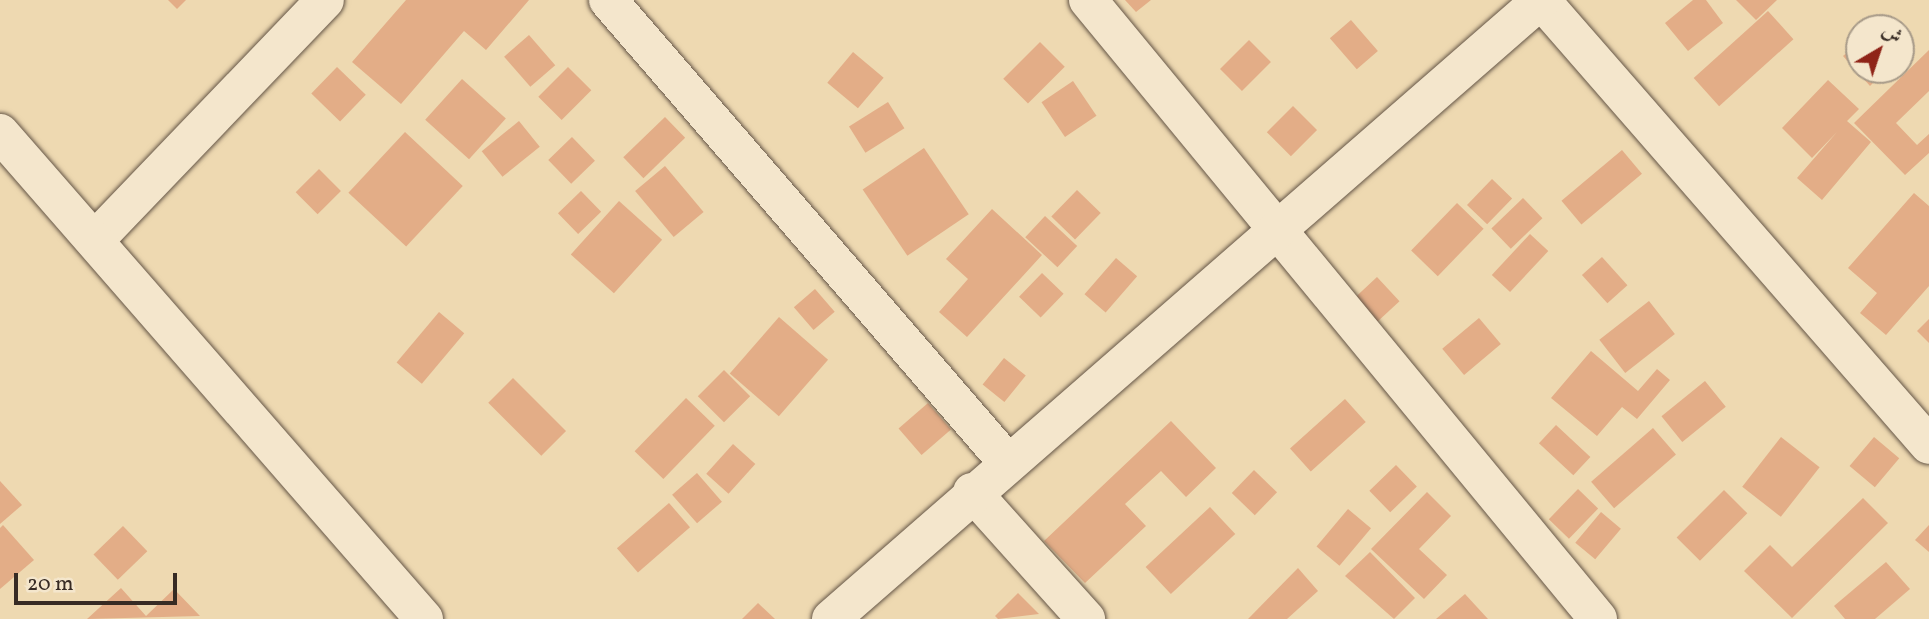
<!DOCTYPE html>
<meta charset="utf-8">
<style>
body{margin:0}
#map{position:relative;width:1929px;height:619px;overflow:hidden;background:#eed9b1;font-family:Vollkorn,Amiri,serif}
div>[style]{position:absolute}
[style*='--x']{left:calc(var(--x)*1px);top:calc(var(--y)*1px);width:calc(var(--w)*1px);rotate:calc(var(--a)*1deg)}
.building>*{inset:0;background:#e3ad87;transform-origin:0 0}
.roads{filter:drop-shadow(0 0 2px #655647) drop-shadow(0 0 2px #655647)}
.street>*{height:38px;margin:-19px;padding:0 19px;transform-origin:19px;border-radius:19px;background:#f4e6cc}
.secondary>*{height:38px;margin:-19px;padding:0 19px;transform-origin:19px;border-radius:19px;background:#f4e6cc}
span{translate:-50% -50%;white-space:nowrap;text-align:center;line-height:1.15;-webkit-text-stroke:5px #f4e6cc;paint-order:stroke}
.north{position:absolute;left:1845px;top:14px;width:70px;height:70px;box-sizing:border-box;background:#f4e6cc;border:2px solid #a89b89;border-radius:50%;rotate:39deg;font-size:19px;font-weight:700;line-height:28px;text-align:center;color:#372b24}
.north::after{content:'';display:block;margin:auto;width:24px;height:32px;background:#8f2418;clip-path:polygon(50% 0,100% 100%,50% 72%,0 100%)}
.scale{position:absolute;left:14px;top:573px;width:163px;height:32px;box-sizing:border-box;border:4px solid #372b24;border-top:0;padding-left:9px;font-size:21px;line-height:24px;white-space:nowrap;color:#372b24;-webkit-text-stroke:5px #f4e6cc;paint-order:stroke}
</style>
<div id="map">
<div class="building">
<i style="clip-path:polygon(168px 0,186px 0,177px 9px)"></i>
<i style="clip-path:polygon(406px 0,529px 0,486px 50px,464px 31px,401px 104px,352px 62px)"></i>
<i style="clip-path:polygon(1125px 0,1151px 0,1136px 12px)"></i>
<i style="clip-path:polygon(1693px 0,1706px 0,1723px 23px,1688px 51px,1665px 23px)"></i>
<i style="clip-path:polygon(1736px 0,1777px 0,1756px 20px)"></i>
<i style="left:1768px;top:11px;width:38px;height:100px;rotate:48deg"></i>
<i style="left:1351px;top:20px;width:41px;height:28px;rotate:49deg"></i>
<i style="left:529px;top:35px;width:40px;height:33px;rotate:49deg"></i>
<i style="left:1249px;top:40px;width:31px;height:41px;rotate:45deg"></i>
<i style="left:1040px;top:42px;width:35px;height:52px;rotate:45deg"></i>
<i style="clip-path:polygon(1859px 42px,1859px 70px,1886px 70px,1870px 86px,1843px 56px)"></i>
<i style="clip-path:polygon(1929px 50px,1929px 91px,1896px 123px,1917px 145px,1929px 134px,1929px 153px,1905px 175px,1854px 123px)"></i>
<i style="left:853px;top:52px;width:40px;height:40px;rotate:40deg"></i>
<i style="left:337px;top:67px;width:40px;height:37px;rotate:44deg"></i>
<i style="left:568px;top:67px;width:33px;height:42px;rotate:45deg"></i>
<i style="left:462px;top:79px;width:59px;height:55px;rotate:42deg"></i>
<i style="clip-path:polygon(1828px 80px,1859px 109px,1847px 121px,1871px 142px,1822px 200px,1797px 178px,1837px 132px,1812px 158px,1782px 128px)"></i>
<i style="left:1073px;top:81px;width:42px;height:38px;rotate:56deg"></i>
<i style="left:888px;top:102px;width:31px;height:46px;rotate:58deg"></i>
<i style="left:1293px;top:106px;width:34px;height:37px;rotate:45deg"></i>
<i style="left:665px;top:117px;width:29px;height:58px;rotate:46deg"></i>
<i style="left:519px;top:121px;width:33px;height:48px;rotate:51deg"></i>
<i style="left:405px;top:132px;width:79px;height:83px;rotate:43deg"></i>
<i style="left:572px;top:137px;width:33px;height:33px;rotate:46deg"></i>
<i style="left:924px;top:148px;width:80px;height:74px;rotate:56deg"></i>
<i style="left:1622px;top:150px;width:31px;height:79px;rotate:50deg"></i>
<i style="left:665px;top:166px;width:60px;height:39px;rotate:50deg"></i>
<i style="left:319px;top:169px;width:31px;height:33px;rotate:45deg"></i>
<i style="left:1492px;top:179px;width:28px;height:36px;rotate:44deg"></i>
<i style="left:1077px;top:190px;width:33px;height:37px;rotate:44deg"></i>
<i style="left:581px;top:191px;width:29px;height:32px;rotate:46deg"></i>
<i style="clip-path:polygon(1914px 193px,1929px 206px,1929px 286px,1886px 335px,1860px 313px,1877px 293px,1848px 268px)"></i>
<i style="left:1523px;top:198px;width:28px;height:44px;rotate:46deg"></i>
<i style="left:619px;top:201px;width:58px;height:72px;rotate:42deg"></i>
<i style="left:1457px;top:203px;width:37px;height:66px;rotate:44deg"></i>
<i style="clip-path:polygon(992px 209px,1042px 255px,967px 337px,939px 312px,968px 279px,946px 259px)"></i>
<i style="left:1045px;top:216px;width:44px;height:29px;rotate:43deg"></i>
<i style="left:1530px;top:234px;width:25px;height:56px;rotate:43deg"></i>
<i style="left:1602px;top:257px;width:38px;height:27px;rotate:48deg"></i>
<i style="left:1116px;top:258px;width:28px;height:48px;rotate:41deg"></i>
<i style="left:1042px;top:273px;width:30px;height:33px;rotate:44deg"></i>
<i style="left:1377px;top:277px;width:33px;height:30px;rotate:47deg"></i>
<i style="left:815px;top:289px;width:30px;height:28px;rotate:49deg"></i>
<i style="left:1649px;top:301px;width:42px;height:63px;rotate:52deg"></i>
<i style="left:439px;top:312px;width:33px;height:66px;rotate:40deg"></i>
<i style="left:779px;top:317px;width:65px;height:75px;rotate:41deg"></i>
<i style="left:1479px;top:318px;width:34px;height:48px;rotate:50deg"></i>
<i style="clip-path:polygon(1929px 319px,1929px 343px,1917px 331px)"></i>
<i style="clip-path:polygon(1591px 351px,1638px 391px,1657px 369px,1670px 380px,1637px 419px,1622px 407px,1597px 436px,1551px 398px)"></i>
<i style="left:1004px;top:358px;width:28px;height:34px;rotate:39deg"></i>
<i style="left:724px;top:370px;width:37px;height:37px;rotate:45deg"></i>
<i style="left:513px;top:378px;width:75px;height:35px;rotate:45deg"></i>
<i style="left:1705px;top:381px;width:33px;height:56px;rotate:51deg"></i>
<i style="left:686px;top:398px;width:40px;height:74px;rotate:44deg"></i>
<i style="left:1345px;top:399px;width:31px;height:74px;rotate:48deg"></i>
<i style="left:928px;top:403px;width:35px;height:39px;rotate:49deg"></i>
<i style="clip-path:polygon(1171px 421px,1216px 468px,1186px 497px,1161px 471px,1125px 504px,1146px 526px,1085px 583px,1044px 541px)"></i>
<i style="left:1556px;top:425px;width:47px;height:25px;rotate:43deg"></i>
<i style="left:1653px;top:428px;width:35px;height:82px;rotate:49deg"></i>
<i style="left:1781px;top:437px;width:49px;height:63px;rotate:38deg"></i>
<i style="left:1874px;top:437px;width:33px;height:38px;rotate:40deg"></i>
<i style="left:733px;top:444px;width:30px;height:40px;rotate:42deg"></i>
<i style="left:1396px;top:465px;width:30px;height:37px;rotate:46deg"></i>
<i style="left:1254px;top:470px;width:32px;height:32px;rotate:44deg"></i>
<i style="left:697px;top:473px;width:38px;height:33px;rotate:49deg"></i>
<i style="clip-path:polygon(0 481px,22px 505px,0 524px)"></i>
<i style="left:1578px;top:489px;width:28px;height:42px;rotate:44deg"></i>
<i style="left:1724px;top:490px;width:33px;height:67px;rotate:45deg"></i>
<i style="clip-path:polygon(1427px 492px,1451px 516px,1419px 549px,1447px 575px,1424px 599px,1371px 549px)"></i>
<i style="clip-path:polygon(1863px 498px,1888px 523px,1792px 618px,1744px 571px,1770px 545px,1792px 567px)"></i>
<i style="left:669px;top:503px;width:32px;height:69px;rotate:49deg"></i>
<i style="left:1210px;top:507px;width:37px;height:88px;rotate:47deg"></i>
<i style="left:1348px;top:509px;width:30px;height:49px;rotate:40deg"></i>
<i style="left:1601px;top:512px;width:26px;height:40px;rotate:40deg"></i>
<i style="clip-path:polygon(3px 525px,34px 560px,0 589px,0 528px)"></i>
<i style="clip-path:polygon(1929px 525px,1929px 552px,1915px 540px)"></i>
<i style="left:123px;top:526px;width:35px;height:41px;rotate:46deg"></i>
<i style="clip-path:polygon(1370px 552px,1415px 598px,1394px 619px,1345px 576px)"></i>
<i style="clip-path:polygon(1886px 562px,1910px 589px,1875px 619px,1845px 619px,1834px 606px)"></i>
<i style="clip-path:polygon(1298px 568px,1318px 591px,1287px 619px,1248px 619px)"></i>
<i style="clip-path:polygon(121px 588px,146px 616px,174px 589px,200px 616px,87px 619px)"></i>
<i style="clip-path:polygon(1018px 593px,1039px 614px,998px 619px,995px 616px)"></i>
<i style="clip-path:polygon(1465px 594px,1488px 619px,1436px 619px)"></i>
<i style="clip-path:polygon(758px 603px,775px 619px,742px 619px)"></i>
</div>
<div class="roads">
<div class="street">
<i style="--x:608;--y:0;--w:610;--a:49.18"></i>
<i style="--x:1088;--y:0;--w:802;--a:50.51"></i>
<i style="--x:1541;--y:0;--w:590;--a:48.91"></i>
<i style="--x:95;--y:240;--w:332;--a:-46.2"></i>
<i style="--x:972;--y:492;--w:171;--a:48.1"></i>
</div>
<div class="secondary">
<i style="--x:0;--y:133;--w:645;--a:48.9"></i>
<i style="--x:831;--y:619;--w:942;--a:-41.08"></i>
</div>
</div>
<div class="north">ش</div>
<div class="scale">20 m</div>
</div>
